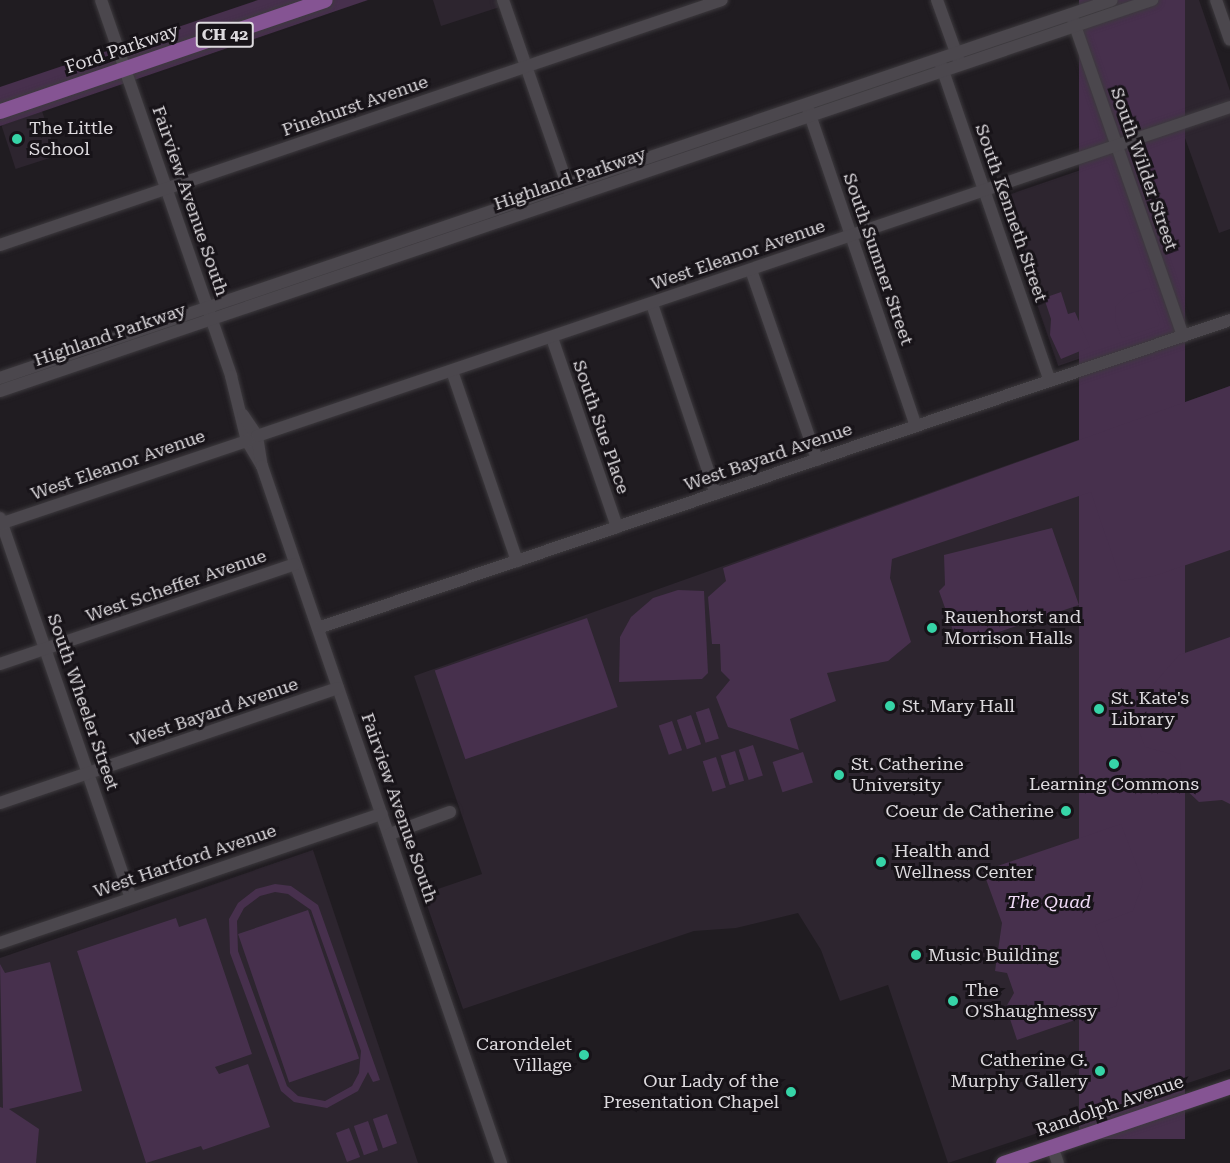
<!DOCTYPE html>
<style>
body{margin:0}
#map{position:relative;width:1230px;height:1163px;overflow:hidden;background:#201c21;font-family:"Roboto Serif",serif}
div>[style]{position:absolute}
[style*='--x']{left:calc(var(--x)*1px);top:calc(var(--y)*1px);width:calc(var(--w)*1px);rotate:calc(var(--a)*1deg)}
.built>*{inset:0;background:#2d252f;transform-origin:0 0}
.green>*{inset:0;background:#47304d;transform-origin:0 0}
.roads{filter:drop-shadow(0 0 2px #3d3a3e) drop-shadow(0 0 2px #3d3a3e)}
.minor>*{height:12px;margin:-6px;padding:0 6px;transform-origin:6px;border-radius:6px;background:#4b474d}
.major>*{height:15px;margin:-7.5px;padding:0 7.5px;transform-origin:7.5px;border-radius:7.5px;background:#855493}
.dots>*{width:16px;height:16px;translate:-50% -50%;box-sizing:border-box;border:3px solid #171318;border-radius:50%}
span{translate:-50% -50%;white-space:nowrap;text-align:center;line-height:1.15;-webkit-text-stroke:6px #171318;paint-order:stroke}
.shield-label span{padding:2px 4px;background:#171318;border:2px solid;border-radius:4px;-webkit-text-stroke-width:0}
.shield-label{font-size:16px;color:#dddade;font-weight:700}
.street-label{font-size:18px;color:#dddade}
.poi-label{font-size:18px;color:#dddade}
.left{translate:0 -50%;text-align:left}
.right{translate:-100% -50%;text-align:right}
.park-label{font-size:18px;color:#f1dbf7;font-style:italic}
</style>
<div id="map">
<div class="built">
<i style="clip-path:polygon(433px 0,504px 0,506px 5px,441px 26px)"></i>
<i style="clip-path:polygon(1185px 0,1199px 0,1230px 91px,1230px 229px,1219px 233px,1141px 15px)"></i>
<i style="left:42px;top:111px;width:47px;height:43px;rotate:72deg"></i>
<i style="left:1110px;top:160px;width:178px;height:116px;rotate:71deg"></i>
<i style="clip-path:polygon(1230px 386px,1230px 1069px,948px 1163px,888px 985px,840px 1001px,821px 950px,798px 913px,736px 928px,694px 931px,463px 1009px,423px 894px,482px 874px,414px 676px)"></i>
<i style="clip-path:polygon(313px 850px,418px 1163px,0 1163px,0 958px)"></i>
</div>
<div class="green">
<i style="clip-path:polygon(258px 0,368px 0,0 126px,0 87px)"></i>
<i style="left:1079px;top:0;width:106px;height:1139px"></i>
<i style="clip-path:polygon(1149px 288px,1160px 320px,1158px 326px,1122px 338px,1115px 321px,1116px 306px,1128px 294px)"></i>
<i style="clip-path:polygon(1061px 292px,1068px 314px,1075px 312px,1090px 347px,1061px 359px,1050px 335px,1051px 319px,1044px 298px)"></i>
<i style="clip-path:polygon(1230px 386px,1230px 550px,1154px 576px,1121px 581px,1091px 492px,892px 559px,890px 578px,911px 642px,888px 661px,827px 673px,836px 701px,790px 719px,799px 750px,728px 727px,716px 697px,730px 680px,721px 671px,720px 644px,712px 644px,708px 597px,726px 581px,723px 568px)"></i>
<i style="clip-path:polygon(1052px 528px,1079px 605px,972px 641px,955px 636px,939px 591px,945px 585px,944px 555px)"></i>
<i style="clip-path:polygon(678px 590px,704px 591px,708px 673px,702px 679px,619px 682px,620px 637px,631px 617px,653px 598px)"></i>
<i style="left:587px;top:618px;width:94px;height:161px;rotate:71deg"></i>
<i style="clip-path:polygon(1230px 637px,1230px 804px,1222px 800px,1199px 802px,1183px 787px,1180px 762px,1171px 754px,1145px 747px,1131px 710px,1179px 655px)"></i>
<i style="left:709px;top:708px;width:32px;height:14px;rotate:72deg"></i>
<i style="left:691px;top:715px;width:31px;height:15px;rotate:71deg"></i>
<i style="left:672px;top:721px;width:31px;height:14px;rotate:71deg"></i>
<i style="left:753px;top:745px;width:32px;height:15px;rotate:72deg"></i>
<i style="left:735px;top:751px;width:31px;height:15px;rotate:73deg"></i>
<i style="left:803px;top:752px;width:32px;height:32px;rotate:72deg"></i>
<i style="left:716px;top:757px;width:32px;height:14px;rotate:72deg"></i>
<i style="clip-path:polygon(1121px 824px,1143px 882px,1133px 911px,1095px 925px,1119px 995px,1116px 1006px,1017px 1040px,1006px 1007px,1014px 993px,1007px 973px,995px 971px,1002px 923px,983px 871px)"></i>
<i style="clip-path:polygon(evenodd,275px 884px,291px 886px,318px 905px,380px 1080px,373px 1082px,368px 1072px,358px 1091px,327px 1108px,294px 1102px,281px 1091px,230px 953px,229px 919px,238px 903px,256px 889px,275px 884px,275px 892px,288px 894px,311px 910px,361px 1051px,359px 1073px,352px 1086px,325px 1101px,298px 1096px,287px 1086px,238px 951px,237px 921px,244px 908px,260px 896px,275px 892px)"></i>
<i style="left:308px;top:910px;width:157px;height:74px;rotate:71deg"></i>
<i style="clip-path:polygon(176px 918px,179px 927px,206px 918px,252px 1054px,215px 1067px,219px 1074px,248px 1064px,270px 1127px,203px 1150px,201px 1146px,146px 1163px,77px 951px)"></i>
<i style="clip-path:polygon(50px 962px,82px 1091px,9px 1109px,39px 1129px,36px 1163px,0 1163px,0 1107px,3px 1108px,0 964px,5px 973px)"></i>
<i style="left:387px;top:1114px;width:31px;height:15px;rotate:71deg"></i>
<i style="left:368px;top:1121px;width:31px;height:15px;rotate:71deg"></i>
<i style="left:349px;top:1128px;width:31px;height:14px;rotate:69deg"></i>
</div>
<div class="roads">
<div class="minor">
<i style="--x:101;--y:0;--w:398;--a:70.9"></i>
<i style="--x:231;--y:376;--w:67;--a:76.2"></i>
<i style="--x:247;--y:441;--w:29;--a:59"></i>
<i style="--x:503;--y:0;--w:201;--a:70.8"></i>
<i style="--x:937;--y:0;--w:62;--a:70.1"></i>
<i style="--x:1216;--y:0;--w:42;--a:70.7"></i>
<i style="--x:1073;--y:20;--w:335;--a:70.8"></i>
<i style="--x:941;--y:65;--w:334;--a:71"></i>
<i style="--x:808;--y:109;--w:335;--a:71.2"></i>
<i style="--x:0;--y:245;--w:762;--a:-18.74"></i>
<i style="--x:751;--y:270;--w:201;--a:70.8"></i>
<i style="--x:652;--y:304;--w:200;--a:71.4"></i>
<i style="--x:552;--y:338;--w:200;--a:71"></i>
<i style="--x:452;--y:371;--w:201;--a:71.1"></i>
<i style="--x:0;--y:378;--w:1174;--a:-18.77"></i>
<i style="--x:0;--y:391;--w:1217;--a:-18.75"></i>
<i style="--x:243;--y:415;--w:25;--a:56"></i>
<i style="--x:257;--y:436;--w:30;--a:81"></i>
<i style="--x:262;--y:466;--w:737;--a:71.07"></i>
<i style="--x:257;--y:436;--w:1027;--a:-18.68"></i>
<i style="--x:0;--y:518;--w:402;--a:71"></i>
<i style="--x:0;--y:524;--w:261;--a:-18.6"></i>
<i style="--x:318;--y:628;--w:963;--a:-18.66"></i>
<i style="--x:0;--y:664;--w:311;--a:-18.7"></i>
<i style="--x:0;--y:803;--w:357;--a:-18.8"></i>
<i style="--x:390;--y:834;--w:64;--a:-20.1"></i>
<i style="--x:0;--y:943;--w:403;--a:-18.7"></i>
<i style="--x:1052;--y:1146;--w:18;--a:71"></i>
</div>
<div class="major">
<i style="--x:0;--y:111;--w:343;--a:-18.9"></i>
<i style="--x:1003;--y:1163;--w:240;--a:-18.7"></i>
</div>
</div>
<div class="dots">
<i style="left:17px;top:139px;background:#36d4a7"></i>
<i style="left:932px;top:628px;background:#36d4a7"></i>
<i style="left:890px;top:706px;background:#36d4a7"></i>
<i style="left:1099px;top:709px;background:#36d4a7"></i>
<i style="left:1114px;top:764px;background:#36d4a7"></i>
<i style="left:839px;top:775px;background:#36d4a7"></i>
<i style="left:1066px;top:811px;background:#36d4a7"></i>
<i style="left:881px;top:862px;background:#36d4a7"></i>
<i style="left:916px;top:955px;background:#36d4a7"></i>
<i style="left:953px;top:1001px;background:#36d4a7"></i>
<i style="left:584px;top:1055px;background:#36d4a7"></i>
<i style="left:1100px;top:1071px;background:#36d4a7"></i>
<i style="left:791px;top:1092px;background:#36d4a7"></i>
</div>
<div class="shield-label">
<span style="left:225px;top:35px">CH 42</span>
</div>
<div class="street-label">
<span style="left:122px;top:49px;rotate:-19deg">Ford Parkway</span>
<span style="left:355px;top:106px;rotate:-19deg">Pinehurst Avenue</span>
<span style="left:1144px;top:169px;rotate:71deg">South Wilder Street</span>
<span style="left:570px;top:179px;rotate:-19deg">Highland Parkway</span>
<span style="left:190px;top:201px;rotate:71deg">Fairview Avenue South</span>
<span style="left:1011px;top:213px;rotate:71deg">South Kenneth Street</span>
<span style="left:738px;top:255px;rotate:-19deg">West Eleanor Avenue</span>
<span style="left:878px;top:259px;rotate:71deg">South Sumner Street</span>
<span style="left:110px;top:335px;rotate:-19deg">Highland Parkway</span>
<span style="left:601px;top:427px;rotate:71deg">South Sue Place</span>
<span style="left:768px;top:457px;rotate:-19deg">West Bayard Avenue</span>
<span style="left:118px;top:465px;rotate:-19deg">West Eleanor Avenue</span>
<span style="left:176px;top:586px;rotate:-19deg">West Scheffer Avenue</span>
<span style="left:83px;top:702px;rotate:71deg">South Wheeler Street</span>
<span style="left:214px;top:712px;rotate:-19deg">West Bayard Avenue</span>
<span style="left:399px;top:808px;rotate:71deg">Fairview Avenue South</span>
<span style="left:185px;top:861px;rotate:-19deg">West Hartford Avenue</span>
<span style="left:1110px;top:1106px;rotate:-19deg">Randolph Avenue</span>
</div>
<div class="poi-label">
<span class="left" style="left:29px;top:139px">The Little<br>School</span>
<span class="left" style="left:944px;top:628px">Rauenhorst and<br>Morrison Halls</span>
<span class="left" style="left:1111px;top:709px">St. Kate's<br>Library</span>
<span class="left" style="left:902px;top:706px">St. Mary Hall</span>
<span class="left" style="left:851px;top:775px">St. Catherine<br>University</span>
<span style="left:1114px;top:784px">Learning Commons</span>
<span class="right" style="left:1054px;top:811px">Coeur de Catherine</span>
<span class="left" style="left:894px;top:862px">Health and<br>Wellness Center</span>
<span class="left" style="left:928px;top:955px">Music Building</span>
<span class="left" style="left:965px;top:1001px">The<br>O'Shaughnessy</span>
<span class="right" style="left:572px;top:1055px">Carondelet<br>Village</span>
<span class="right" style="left:1088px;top:1071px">Catherine G.<br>Murphy Gallery</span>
<span class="right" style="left:779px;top:1092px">Our Lady of the<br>Presentation Chapel</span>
</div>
<div class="park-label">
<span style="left:1049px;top:902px">The Quad</span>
</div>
</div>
